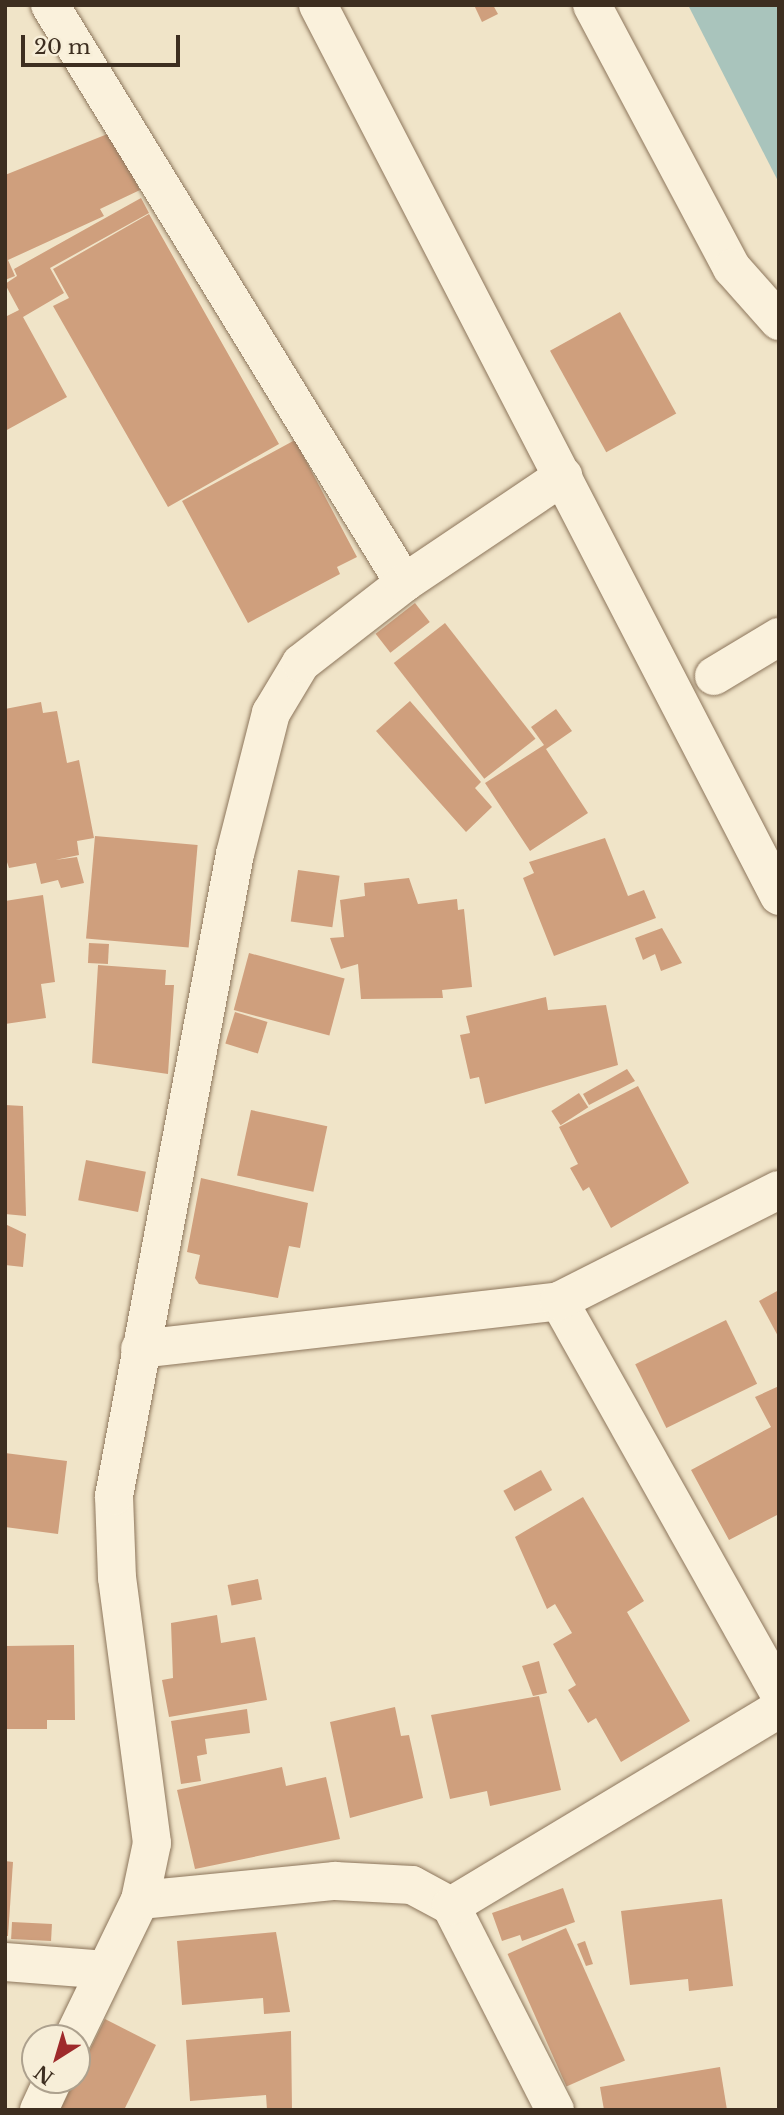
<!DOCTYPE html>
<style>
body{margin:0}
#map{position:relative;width:784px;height:2115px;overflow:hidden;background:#f0e4c8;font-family:"Libre Baskerville",serif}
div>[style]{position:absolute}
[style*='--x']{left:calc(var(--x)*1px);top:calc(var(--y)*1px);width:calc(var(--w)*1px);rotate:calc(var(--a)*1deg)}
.water>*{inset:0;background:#a9c4bc}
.building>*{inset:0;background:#cf9f7d;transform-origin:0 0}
.roads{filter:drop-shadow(0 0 2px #8d765c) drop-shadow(0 0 2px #8d765c)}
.minor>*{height:38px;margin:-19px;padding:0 19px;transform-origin:19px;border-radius:19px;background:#faf1dc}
.tertiary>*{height:38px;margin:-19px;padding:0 19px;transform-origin:19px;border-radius:19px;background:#faf1dc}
span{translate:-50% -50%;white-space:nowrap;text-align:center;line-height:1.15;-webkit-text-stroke:7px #f7eed8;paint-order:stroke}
.frame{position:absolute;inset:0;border:7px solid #3d2e20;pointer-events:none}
.north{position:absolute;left:21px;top:2024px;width:70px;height:70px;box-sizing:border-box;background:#f7eed8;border:2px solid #ada18e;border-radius:50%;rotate:217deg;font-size:19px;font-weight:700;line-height:28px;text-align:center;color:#3d2e20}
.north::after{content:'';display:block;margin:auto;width:24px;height:32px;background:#9e2a2b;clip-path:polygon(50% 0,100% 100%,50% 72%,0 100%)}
.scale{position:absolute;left:21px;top:35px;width:159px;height:32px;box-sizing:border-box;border:4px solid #3d2e20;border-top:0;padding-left:9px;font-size:21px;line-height:24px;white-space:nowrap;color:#3d2e20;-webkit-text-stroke:5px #f7eed8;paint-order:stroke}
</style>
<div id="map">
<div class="water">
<i style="clip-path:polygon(688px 5px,779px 5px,779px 183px)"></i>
</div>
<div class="building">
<i style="clip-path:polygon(474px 5px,493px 5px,498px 14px,482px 22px)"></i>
<i style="clip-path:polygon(110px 133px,140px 190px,100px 209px,104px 216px,8px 260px,15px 276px,5px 280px,5px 175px)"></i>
<i style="clip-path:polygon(141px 198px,149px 213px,50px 268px,64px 293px,23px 317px,67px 397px,5px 431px,5px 317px,19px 310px,5px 284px,17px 276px,14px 269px)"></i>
<i style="clip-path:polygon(149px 214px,279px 444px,168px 507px,53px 306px,69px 298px,53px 269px)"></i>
<i style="left:620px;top:312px;width:116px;height:80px;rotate:61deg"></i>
<i style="clip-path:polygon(295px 440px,357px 557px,337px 567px,340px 574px,248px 623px,182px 501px)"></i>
<i style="left:415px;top:603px;width:24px;height:50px;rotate:52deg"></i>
<i style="left:445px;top:623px;width:147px;height:65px;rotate:52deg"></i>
<i style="clip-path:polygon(410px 701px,481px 782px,475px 788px,492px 807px,466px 832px,376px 731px)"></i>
<i style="clip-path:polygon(41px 702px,43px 713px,57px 711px,67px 763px,79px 760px,94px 838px,77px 841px,79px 855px,55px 860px,77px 857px,84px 883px,61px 888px,58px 880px,41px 884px,36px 863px,9px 868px,5px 856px,5px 709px)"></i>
<i style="clip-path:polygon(556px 709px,572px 731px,546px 749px,588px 813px,530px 851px,485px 783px,544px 745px,531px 727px)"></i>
<i style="left:95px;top:836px;width:103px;height:103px;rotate:5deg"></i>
<i style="clip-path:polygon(605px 838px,628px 896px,644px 890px,656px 918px,554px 956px,523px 878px,534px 873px,529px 862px)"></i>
<i style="left:298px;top:870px;width:42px;height:52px;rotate:8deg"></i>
<i style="clip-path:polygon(409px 878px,418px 904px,457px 899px,458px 910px,464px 909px,472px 987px,442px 990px,443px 998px,361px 999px,358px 964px,341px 969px,330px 938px,344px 937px,340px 900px,365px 896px,364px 883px)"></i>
<i style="clip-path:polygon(43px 895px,55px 982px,41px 984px,46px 1018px,5px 1024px,5px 901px)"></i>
<i style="clip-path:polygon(662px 928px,682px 963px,661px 971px,655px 954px,643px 960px,635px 938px)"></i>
<i style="left:89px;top:943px;width:20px;height:20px;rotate:3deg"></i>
<i style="left:249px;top:953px;width:99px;height:59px;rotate:15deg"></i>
<i style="clip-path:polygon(98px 965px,166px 970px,165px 985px,174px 985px,168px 1074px,92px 1063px)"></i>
<i style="clip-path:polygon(546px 997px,548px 1010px,606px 1005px,618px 1065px,485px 1104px,479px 1077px,470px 1079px,460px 1035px,470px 1033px,466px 1016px)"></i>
<i style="left:235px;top:1012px;width:34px;height:33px;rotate:17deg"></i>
<i style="clip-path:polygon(627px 1069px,635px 1081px,589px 1105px,583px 1094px)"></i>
<i style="clip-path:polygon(638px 1086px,689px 1183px,611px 1228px,589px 1187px,583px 1191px,570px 1168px,578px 1164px,559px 1127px)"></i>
<i style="left:579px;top:1093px;width:17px;height:33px;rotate:57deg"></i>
<i style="clip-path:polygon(5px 1105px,23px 1106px,26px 1216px,5px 1214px)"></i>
<i style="left:251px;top:1110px;width:78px;height:67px;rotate:12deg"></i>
<i style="left:86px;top:1160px;width:61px;height:41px;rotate:11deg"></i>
<i style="clip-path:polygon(201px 1178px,308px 1203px,300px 1248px,289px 1246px,278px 1298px,199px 1284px,195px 1278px,200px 1255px,187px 1252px)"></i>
<i style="clip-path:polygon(5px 1224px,26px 1234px,23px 1267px,5px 1265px)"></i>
<i style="clip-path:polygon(779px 1290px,779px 1338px,759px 1301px)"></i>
<i style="left:726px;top:1320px;width:71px;height:101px;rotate:64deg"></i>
<i style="clip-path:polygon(779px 1386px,779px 1514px,729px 1540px,691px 1470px,771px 1427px,755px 1397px)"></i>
<i style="clip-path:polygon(5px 1453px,67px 1461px,58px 1534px,5px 1527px)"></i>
<i style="left:541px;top:1470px;width:23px;height:43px;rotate:61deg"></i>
<i style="clip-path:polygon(583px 1497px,644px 1601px,627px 1612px,690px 1721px,621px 1762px,596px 1718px,588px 1723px,568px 1690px,576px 1685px,553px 1644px,572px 1633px,555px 1604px,547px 1609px,515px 1537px)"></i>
<i style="left:258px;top:1579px;width:21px;height:31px;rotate:79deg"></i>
<i style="clip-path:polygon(217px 1615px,221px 1643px,255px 1637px,267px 1700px,169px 1717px,162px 1680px,173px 1678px,171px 1623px)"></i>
<i style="clip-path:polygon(74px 1645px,75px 1720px,47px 1720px,47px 1729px,5px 1729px,5px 1646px)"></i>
<i style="clip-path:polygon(539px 1661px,547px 1693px,533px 1696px,522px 1666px)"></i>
<i style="clip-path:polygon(539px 1696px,561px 1790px,490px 1806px,487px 1791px,450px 1799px,431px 1715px)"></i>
<i style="clip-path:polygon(395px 1707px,401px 1736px,409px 1735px,423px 1798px,350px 1818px,330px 1722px)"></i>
<i style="clip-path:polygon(247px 1709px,250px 1733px,205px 1739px,207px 1754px,197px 1756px,201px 1781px,181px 1784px,171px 1721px)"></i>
<i style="clip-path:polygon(282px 1767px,286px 1786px,326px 1777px,340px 1839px,195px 1869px,177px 1790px)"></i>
<i style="clip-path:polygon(5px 1861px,13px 1862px,8px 1936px,5px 1936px)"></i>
<i style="clip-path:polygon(563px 1888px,575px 1922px,522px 1941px,520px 1935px,502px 1941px,492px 1913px)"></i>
<i style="clip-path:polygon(722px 1899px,733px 1986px,689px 1991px,688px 1979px,630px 1985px,621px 1911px)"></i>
<i style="left:12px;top:1922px;width:40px;height:17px;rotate:3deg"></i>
<i style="left:566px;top:1928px;width:145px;height:64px;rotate:66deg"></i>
<i style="clip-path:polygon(276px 1932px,290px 2012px,264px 2014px,263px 1998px,182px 2005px,177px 1941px)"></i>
<i style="clip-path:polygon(585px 1941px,593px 1964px,586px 1966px,577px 1944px)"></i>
<i style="clip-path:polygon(105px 2019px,156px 2045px,124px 2110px,60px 2110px)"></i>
<i style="clip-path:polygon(291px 2031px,292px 2110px,267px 2110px,266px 2095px,190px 2101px,186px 2040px)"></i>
<i style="clip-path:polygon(720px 2067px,727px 2110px,604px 2110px,600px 2087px)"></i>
</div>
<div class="roads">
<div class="minor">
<i style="--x:50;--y:5;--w:678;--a:58.51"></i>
<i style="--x:592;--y:5;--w:298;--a:62"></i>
<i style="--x:732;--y:268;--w:71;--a:48.4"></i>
<i style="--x:714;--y:676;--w:76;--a:-31"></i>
<i style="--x:559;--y:1301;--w:450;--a:60.7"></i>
<i style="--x:140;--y:1349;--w:422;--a:-6.5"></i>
<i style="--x:559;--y:1301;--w:246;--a:-26.8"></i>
<i style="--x:140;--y:1900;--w:196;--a:-5.6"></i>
<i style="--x:335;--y:1881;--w:77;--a:3"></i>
<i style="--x:412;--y:1885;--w:44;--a:28.3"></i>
<i style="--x:451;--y:1906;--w:229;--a:63"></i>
<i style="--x:451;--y:1906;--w:383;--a:-31"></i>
<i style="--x:5;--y:1962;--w:101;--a:4.5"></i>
<i style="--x:73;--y:2038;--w:153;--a:-64.1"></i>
<i style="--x:140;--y:1900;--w:58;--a:-78.1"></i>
<i style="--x:152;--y:1843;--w:267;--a:-97.5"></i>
<i style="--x:117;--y:1578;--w:82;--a:-92.1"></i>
<i style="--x:114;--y:1496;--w:653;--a:-79.33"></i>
<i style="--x:235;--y:854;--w:146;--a:-75.7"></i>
<i style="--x:271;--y:713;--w:58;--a:-59"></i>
<i style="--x:301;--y:663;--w:130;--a:-37.8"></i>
<i style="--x:404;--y:583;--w:192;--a:-33.9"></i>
<i style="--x:39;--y:2110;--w:33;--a:-65"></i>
</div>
<div class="tertiary">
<i style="--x:318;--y:5;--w:1003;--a:62.64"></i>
</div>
</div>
<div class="frame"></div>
<div class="north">N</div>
<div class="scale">20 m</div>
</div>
